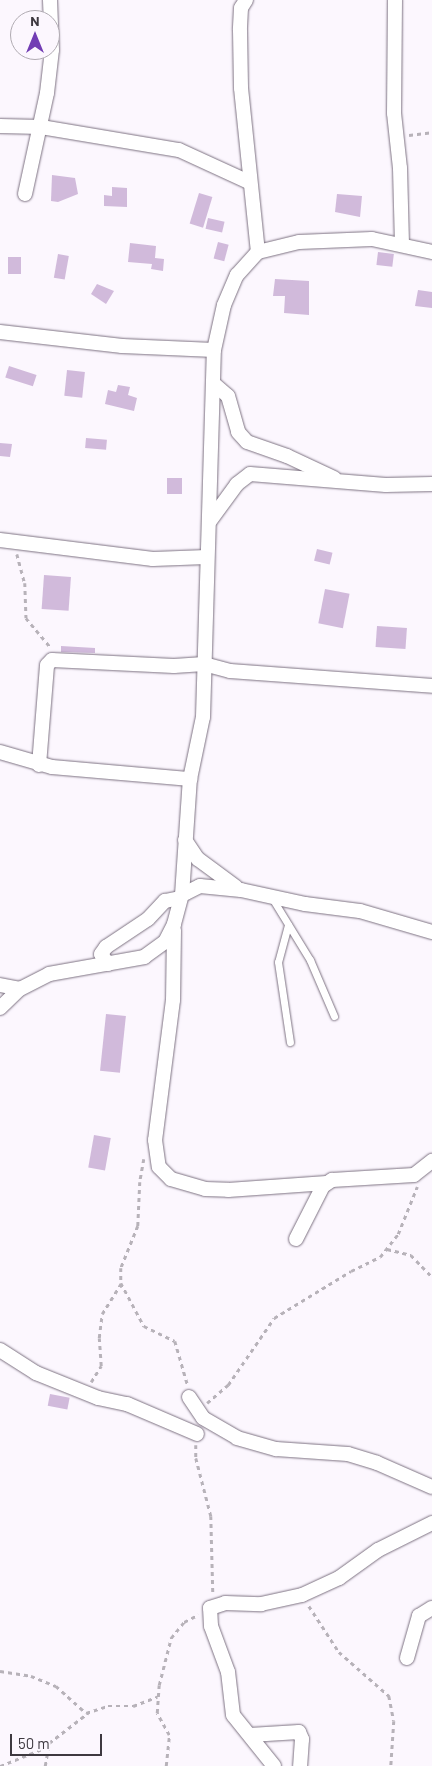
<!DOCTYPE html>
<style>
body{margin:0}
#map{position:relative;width:432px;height:1766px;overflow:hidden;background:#fcf7fe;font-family:Barlow,sans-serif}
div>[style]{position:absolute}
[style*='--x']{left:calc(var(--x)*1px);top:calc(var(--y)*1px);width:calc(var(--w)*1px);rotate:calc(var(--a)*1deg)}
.building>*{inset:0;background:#d1badb;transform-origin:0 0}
.path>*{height:2.5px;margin-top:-1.25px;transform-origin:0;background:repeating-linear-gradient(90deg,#b7b2b9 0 4px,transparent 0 8px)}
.roads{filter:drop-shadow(0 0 1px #7d7282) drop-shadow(0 0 1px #7d7282)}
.lane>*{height:7px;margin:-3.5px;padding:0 3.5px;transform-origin:3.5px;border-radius:3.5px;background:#fff}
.street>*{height:14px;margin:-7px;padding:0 7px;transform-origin:7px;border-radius:7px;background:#fff}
span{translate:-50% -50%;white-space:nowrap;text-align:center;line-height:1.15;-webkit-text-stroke:4px #fcf7fe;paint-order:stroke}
.north{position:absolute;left:10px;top:10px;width:50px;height:50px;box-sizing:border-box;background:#fcf7fe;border:1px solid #b0abb2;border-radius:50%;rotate:0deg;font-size:14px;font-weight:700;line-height:20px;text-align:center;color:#3e3940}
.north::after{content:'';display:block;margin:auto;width:18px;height:22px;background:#723db4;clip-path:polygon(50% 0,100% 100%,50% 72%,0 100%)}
.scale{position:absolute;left:10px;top:1734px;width:92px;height:22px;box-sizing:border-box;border:2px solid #3e3940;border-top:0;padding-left:6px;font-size:15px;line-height:18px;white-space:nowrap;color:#3e3940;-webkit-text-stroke:4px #fcf7fe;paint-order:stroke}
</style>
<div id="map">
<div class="building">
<i style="clip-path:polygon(52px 175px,75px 178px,78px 194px,58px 202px,51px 201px)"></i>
<i style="clip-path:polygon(112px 187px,127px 188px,127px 207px,104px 206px,104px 195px,112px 196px)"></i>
<i style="left:199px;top:193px;width:14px;height:32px;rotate:17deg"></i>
<i style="clip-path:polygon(337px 194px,362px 196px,360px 217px,335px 212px)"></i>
<i style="left:208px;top:218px;width:17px;height:11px;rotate:13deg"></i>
<i style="left:218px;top:242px;width:11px;height:17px;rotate:15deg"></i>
<i style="clip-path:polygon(130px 243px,156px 246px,155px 258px,164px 259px,163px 271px,151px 269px,152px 264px,128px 262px)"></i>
<i style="left:378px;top:252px;width:16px;height:13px;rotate:7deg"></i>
<i style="left:58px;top:254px;width:11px;height:24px;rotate:10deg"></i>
<i style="left:8px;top:257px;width:13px;height:17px"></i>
<i style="clip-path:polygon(275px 279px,309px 281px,309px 315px,284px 313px,285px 296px,273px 296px)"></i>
<i style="clip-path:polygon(97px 284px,114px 291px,106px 304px,91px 294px)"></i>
<i style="clip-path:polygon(418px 290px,432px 292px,432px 308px,415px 306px)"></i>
<i style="left:9px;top:366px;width:29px;height:12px;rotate:18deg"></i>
<i style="left:67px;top:370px;width:18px;height:26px;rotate:6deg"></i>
<i style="clip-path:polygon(118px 385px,130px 387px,128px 395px,137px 398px,134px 411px,105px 404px,108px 390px,116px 392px)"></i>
<i style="left:86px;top:438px;width:21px;height:10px;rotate:5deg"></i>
<i style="clip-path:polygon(0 443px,12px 444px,10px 457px,0 456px)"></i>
<i style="left:167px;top:478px;width:15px;height:16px"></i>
<i style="left:317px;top:549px;width:16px;height:12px;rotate:14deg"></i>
<i style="left:44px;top:575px;width:27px;height:34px;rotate:4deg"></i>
<i style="left:325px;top:589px;width:25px;height:35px;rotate:11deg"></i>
<i style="left:377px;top:626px;width:30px;height:21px;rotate:4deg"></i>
<i style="clip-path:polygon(61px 646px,95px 648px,95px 653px,61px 652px)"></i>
<i style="left:106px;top:1014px;width:20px;height:57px;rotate:6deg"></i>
<i style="left:94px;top:1135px;width:17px;height:33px;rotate:10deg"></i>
<i style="left:50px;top:1394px;width:20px;height:12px;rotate:11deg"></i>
</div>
<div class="path">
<i style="--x:409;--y:135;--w:23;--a:-7"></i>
<i style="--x:17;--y:554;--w:30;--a:75"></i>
<i style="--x:25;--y:583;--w:35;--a:88"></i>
<i style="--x:26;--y:618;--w:39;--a:50"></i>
<i style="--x:144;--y:1159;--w:23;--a:100"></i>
<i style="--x:140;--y:1182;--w:44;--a:92.6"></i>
<i style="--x:138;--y:1226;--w:45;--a:112"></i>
<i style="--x:121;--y:1268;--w:15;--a:90"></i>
<i style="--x:121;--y:1283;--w:49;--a:61.9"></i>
<i style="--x:144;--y:1326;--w:34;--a:26"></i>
<i style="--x:175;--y:1341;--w:47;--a:73.9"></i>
<i style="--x:387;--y:1249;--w:25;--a:14"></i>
<i style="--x:411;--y:1255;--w:30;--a:46"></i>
<i style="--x:91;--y:1382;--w:19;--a:-58"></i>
<i style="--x:101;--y:1366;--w:28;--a:-94"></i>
<i style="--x:99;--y:1338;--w:24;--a:-83"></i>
<i style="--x:102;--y:1314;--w:36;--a:-58"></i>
<i style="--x:207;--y:1403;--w:28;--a:-41"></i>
<i style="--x:228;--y:1385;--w:81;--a:-55.5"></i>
<i style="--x:274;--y:1318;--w:90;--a:-31.4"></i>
<i style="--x:351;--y:1271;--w:32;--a:-26"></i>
<i style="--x:380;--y:1257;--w:29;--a:-52"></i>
<i style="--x:398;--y:1234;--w:51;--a:-68"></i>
<i style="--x:196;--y:1445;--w:13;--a:90"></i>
<i style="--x:196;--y:1458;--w:60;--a:75.5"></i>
<i style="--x:211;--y:1516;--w:79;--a:88.5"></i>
<i style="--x:309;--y:1606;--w:55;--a:56.9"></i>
<i style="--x:339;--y:1652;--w:67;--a:41.3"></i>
<i style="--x:389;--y:1696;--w:25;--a:79"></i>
<i style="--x:394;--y:1721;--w:45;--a:93.8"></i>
<i style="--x:0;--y:1671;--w:31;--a:9"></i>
<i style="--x:31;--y:1676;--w:27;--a:22"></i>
<i style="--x:56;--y:1686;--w:40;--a:42"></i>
<i style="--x:86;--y:1713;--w:23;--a:-18"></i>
<i style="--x:108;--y:1706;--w:25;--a:0"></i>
<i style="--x:133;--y:1706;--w:26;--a:-21"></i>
<i style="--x:0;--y:1766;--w:51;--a:-22"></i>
<i style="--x:45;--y:1766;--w:23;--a:-80"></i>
<i style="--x:49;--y:1743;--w:49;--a:-37.6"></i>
<i style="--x:166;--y:1766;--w:31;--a:-84"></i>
<i style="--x:169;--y:1735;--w:25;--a:-119"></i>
<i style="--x:157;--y:1713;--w:28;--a:-86"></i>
<i style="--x:159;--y:1685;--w:49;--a:-75.7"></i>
<i style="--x:171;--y:1638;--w:21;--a:-51"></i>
<i style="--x:184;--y:1622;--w:16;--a:-27"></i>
</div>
<div class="roads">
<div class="lane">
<i style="--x:272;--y:898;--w:73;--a:58.5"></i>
<i style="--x:310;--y:960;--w:61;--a:66.8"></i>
<i style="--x:288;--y:925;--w:38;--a:105"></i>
<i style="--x:278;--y:962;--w:81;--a:81.5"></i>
</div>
<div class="street">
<i style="--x:246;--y:0;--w:9;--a:122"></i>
<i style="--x:241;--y:8;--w:22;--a:93"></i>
<i style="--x:240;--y:30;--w:58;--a:89"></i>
<i style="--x:241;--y:88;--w:165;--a:84.1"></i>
<i style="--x:395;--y:0;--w:113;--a:90.5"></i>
<i style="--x:394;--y:113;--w:55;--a:83.8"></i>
<i style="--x:400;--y:168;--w:76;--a:88.5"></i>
<i style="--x:0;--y:126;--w:41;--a:1.4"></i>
<i style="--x:41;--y:127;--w:140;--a:9.5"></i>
<i style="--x:179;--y:150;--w:77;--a:24.6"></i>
<i style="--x:25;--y:194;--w:103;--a:-77.7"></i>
<i style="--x:47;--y:93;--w:43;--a:-83.4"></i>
<i style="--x:52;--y:50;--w:50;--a:-92.3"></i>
<i style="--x:0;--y:332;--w:123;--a:6.5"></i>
<i style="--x:122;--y:346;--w:92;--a:2.5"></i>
<i style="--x:214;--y:384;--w:18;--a:41"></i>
<i style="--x:228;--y:396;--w:37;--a:74"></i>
<i style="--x:238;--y:432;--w:13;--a:48"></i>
<i style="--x:247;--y:442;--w:42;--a:19.3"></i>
<i style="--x:287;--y:456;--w:52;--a:25.1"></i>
<i style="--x:210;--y:521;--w:46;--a:-53.9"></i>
<i style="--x:237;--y:484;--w:16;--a:-38"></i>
<i style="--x:250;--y:474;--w:136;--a:4.6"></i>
<i style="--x:386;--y:485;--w:46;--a:-1.2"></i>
<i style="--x:0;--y:540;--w:154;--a:7.1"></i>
<i style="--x:153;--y:559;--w:54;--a:-2.1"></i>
<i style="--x:0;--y:752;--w:54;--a:16.1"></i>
<i style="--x:52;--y:767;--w:139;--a:5"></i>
<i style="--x:39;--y:765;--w:100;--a:-85.4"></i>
<i style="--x:47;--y:665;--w:7;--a:-45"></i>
<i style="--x:52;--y:660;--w:122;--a:2.8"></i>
<i style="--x:174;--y:666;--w:30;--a:-4"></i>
<i style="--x:204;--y:664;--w:27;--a:15"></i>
<i style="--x:230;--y:671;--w:203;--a:4.2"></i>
<i style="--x:185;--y:840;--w:23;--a:56"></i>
<i style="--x:198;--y:859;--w:47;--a:36.4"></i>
<i style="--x:182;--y:895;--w:20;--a:-27"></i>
<i style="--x:200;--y:886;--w:41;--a:5.6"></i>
<i style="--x:241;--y:890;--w:66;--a:12.3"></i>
<i style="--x:305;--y:904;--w:55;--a:7.3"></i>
<i style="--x:360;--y:911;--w:75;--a:16.3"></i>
<i style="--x:174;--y:930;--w:70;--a:90.8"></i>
<i style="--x:173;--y:1000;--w:141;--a:97.3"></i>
<i style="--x:155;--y:1140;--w:27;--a:82"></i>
<i style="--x:159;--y:1167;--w:17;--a:45"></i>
<i style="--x:171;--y:1179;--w:35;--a:16"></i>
<i style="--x:205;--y:1189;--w:23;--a:2"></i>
<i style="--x:228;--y:1190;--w:99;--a:-4"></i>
<i style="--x:108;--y:964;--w:12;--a:-125"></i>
<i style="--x:101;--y:954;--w:9;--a:-54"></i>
<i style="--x:106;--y:947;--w:50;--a:-33.7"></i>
<i style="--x:148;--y:919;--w:25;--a:-47"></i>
<i style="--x:165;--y:901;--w:15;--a:-11"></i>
<i style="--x:0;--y:985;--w:20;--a:11"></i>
<i style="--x:0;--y:1008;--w:28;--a:-44"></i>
<i style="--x:20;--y:989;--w:33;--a:-27"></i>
<i style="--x:49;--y:974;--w:97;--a:-10.1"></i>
<i style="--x:144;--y:957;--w:26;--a:-36"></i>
<i style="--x:165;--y:942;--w:20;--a:-63"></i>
<i style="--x:174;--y:924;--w:30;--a:-75"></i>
<i style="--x:182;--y:895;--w:116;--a:-86.1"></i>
<i style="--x:190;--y:779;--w:63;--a:-78.2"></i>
<i style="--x:203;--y:717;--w:367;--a:-88.3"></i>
<i style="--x:214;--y:350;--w:46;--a:-77.5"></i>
<i style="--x:224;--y:305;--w:33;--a:-67"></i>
<i style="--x:237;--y:275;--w:31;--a:-48"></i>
<i style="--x:258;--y:252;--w:42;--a:-13.7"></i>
<i style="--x:299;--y:242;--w:73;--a:-2.4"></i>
<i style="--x:372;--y:239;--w:61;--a:12.2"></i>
<i style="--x:296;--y:1239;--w:59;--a:-63"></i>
<i style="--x:323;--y:1186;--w:11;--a:-34"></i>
<i style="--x:332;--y:1180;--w:82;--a:-3.5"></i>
<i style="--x:414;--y:1175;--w:23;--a:-38"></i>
<i style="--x:0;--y:1350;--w:43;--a:32.6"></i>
<i style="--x:36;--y:1373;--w:67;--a:22"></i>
<i style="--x:98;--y:1398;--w:30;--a:12"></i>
<i style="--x:127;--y:1404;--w:76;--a:23.2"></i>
<i style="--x:189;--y:1397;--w:25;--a:56"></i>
<i style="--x:203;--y:1418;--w:39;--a:30"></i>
<i style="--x:237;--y:1438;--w:41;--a:15.8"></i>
<i style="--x:276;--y:1449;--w:72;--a:4"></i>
<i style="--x:348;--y:1454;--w:30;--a:17"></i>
<i style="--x:377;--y:1463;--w:60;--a:23.6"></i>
<i style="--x:407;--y:1658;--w:44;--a:-74.1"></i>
<i style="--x:419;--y:1616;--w:15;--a:-32"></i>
<i style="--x:250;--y:1735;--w:49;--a:-3.5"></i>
<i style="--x:299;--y:1732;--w:8;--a:67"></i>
<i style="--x:302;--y:1739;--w:27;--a:94"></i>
<i style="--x:274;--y:1766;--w:65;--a:-128.8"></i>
<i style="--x:233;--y:1715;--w:43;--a:-96.6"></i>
<i style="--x:228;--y:1672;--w:49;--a:-110.3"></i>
<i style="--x:211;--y:1626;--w:18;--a:-93"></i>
<i style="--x:210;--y:1608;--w:16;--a:-18"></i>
<i style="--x:225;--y:1603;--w:36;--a:2"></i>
<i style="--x:261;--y:1604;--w:42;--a:-12.4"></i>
<i style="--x:302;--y:1595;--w:41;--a:-24.7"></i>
<i style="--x:339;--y:1578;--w:48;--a:-35.7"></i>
<i style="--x:378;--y:1550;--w:60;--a:-26.6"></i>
</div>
</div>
<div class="north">N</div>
<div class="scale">50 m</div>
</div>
